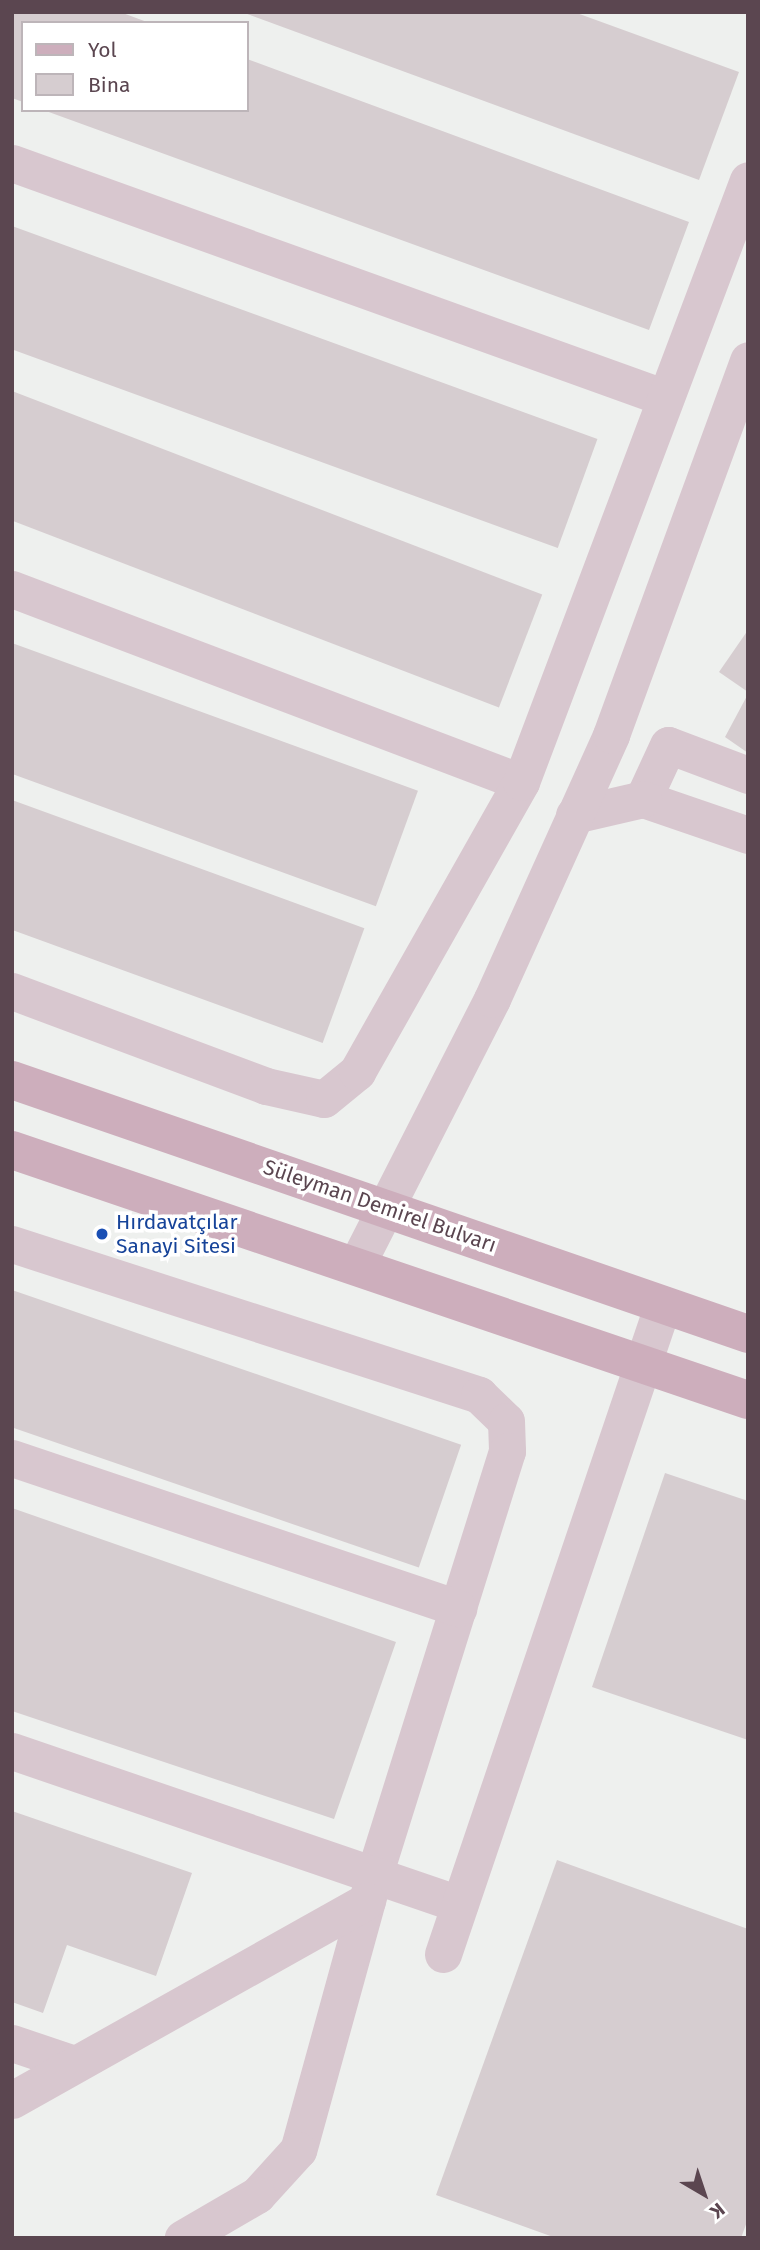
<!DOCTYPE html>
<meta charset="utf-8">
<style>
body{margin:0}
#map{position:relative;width:760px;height:2250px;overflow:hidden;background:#eef0ee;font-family:"Fira Sans",sans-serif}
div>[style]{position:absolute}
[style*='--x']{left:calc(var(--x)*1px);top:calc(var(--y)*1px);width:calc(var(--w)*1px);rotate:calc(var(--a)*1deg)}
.building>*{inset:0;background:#d6cdd0;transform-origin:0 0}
.minor>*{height:37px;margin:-18.5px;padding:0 18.5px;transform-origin:18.5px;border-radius:18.5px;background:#d8c7cf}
.major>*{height:38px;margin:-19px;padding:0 19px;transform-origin:19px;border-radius:19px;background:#cdaebc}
.dots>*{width:19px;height:19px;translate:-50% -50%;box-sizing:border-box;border:4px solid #fff;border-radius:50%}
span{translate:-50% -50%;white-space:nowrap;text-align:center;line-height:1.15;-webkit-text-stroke:7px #fff;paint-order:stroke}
.street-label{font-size:21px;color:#5b4650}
.transit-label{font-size:21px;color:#164399}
.left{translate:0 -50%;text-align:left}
.frame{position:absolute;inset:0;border:14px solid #5b4650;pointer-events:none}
.legend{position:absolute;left:21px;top:21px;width:228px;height:91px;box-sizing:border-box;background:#fff;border:2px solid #bdb5b9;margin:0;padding:9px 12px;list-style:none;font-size:21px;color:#5b4650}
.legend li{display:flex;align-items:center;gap:14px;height:35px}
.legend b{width:35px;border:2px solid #bdb5b9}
.north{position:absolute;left:669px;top:2159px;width:70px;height:70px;-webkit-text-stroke:5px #fff;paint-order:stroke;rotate:141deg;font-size:19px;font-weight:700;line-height:28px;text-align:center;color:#5b4650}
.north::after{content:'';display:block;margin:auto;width:24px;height:32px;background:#5b4650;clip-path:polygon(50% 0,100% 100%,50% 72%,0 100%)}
</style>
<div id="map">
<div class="building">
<i style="clip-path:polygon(12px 12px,120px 12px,147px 22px,23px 23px,23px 102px,12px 98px)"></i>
<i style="clip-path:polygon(242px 12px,574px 12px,739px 72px,699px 180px)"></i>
<i style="clip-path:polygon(247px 59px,689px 222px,649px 330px,46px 111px,247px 110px)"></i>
<i style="left:12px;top:226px;width:623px;height:116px;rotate:20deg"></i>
<i style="left:12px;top:391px;width:568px;height:121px;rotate:21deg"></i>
<i style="clip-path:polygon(748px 630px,748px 692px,719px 672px)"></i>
<i style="left:12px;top:643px;width:432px;height:123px;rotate:20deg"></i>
<i style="clip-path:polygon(748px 694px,748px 753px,725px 737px)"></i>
<i style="left:12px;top:800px;width:375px;height:122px;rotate:20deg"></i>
<i style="left:12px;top:1290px;width:475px;height:130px;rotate:19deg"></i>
<i style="clip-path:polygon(665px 1473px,748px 1501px,748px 1740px,592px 1687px)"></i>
<i style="clip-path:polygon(12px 1508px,396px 1642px,334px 1819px,12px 1711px)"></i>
<i style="clip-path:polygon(12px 1811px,192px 1873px,156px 1976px,67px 1945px,43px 2013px,12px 2002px)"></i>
<i style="clip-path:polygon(557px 1860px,748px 1929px,748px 2219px,741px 2238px,556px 2238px,436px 2195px)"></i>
</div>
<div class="minor">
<i style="--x:12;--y:163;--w:692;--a:19.77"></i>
<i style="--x:12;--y:589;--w:544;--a:20.77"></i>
<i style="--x:748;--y:775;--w:85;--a:-159.4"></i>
<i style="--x:668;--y:745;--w:60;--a:114.8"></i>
<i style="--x:643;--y:799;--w:111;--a:18.9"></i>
<i style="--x:574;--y:815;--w:71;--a:-13.1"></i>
<i style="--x:12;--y:991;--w:271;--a:20.5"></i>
<i style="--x:266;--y:1086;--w:59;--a:12.6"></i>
<i style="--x:324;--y:1099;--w:43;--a:-39.3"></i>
<i style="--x:357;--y:1072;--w:333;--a:-60.5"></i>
<i style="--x:521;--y:782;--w:643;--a:-69.34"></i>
<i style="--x:12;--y:1244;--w:491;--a:17.9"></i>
<i style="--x:479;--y:1395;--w:37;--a:44"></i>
<i style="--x:506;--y:1421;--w:30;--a:88"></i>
<i style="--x:507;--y:1451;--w:444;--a:107.4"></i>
<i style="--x:374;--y:1875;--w:285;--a:105.4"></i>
<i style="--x:298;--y:2150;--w:61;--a:132.3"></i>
<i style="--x:257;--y:2195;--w:86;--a:149.8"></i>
<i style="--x:357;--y:1264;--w:297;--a:-63"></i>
<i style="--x:492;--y:999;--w:290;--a:-65.7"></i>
<i style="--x:611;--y:735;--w:399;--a:-69.9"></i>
<i style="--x:12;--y:1458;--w:471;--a:18.6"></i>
<i style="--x:12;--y:1751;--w:473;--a:18.9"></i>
<i style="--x:443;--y:1954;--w:686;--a:-71.3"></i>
<i style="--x:12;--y:2043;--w:65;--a:18.7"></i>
<i style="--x:12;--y:2100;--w:407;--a:-29.3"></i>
</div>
<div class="major">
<i style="--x:12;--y:1080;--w:779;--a:19.04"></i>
<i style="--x:12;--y:1150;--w:777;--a:18.76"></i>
</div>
<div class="dots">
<i style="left:102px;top:1234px;background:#1a4fb4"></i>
</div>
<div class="street-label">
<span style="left:380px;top:1206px;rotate:19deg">Süleyman Demirel Bulvarı</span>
</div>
<div class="transit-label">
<span class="left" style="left:116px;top:1234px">Hırdavatçılar<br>Sanayi Sitesi</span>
</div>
<div class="frame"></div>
<ul class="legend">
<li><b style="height:9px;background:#cdaebc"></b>Yol</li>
<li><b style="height:19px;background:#d6cdd0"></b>Bina</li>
</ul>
<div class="north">K</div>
</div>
